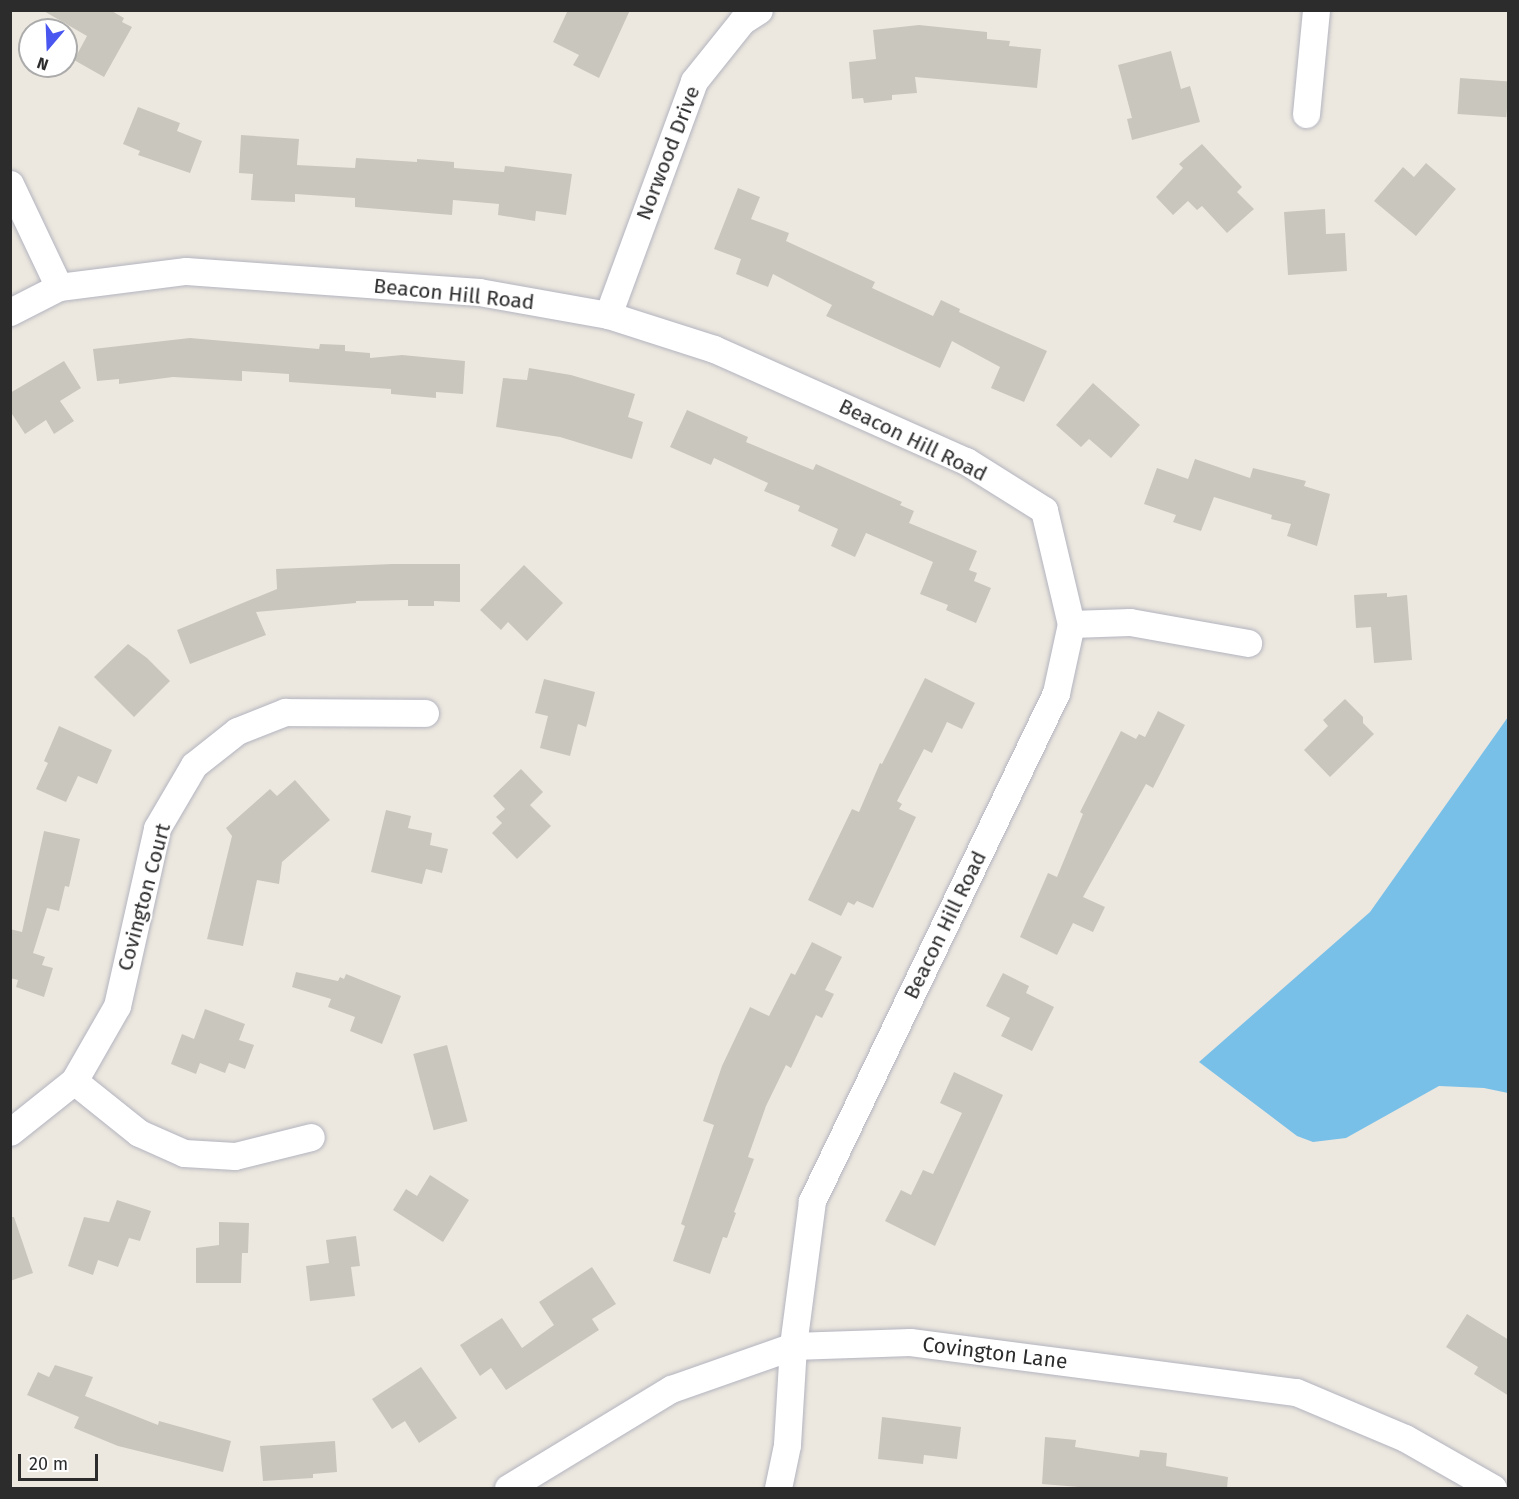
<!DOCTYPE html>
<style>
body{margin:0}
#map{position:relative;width:1519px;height:1499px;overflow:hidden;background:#ede8df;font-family:"Fira Sans",sans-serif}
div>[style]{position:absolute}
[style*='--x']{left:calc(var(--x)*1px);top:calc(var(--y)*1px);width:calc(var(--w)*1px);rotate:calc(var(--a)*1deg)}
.water>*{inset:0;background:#79c0e9}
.building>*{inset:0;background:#c9c6be;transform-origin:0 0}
.roads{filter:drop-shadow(0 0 2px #b3b4bf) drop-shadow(0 0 2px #b3b4bf)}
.street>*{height:27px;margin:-13.5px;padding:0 13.5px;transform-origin:13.5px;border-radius:13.5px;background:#fff}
span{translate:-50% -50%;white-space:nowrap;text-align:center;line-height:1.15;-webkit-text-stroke:4.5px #fff;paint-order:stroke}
.street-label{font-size:21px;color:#2c2c2c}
.frame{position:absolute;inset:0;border:12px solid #2c2c2c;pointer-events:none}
.north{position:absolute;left:18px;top:18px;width:60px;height:60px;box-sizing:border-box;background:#fff;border:2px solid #ababab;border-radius:50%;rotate:199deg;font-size:16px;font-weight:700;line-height:24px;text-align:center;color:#2c2c2c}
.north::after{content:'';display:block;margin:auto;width:21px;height:27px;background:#4957f0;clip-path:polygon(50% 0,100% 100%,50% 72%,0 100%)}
.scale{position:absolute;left:18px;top:1454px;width:80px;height:27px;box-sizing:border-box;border:3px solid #2c2c2c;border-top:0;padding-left:8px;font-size:18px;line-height:21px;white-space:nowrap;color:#2c2c2c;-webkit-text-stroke:4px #fff;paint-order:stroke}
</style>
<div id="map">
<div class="water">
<i style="clip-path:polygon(1508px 717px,1508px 1093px,1484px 1088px,1439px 1086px,1346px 1138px,1313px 1142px,1297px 1136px,1199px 1062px,1370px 912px)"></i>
</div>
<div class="building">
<i style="clip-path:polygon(42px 10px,110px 10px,124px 18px,122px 22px,132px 27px,104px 77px,74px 60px,87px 36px)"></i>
<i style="clip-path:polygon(568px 10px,630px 10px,599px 78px,573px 65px,579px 55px,553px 42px)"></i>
<i style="clip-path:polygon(919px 25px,987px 32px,987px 39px,1010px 41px,1009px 46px,1041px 49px,1037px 88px,915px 77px,917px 93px,892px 95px,892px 100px,864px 103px,863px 98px,852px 99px,849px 62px,876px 59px,873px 30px)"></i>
<i style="clip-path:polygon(1171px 51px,1181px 89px,1190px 86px,1200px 122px,1132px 140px,1127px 119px,1132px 118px,1118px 65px)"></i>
<i style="left:1460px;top:78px;width:49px;height:36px;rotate:4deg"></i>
<i style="clip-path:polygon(138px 107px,180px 123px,177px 131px,202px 141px,190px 173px,138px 155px,140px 151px,123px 144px)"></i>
<i style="clip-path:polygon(241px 135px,299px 139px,297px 165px,355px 168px,356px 158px,417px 162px,417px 159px,454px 162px,454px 168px,504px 172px,505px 166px,572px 174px,566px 215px,536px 211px,535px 221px,498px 215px,499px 204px,453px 200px,452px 215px,355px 207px,355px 198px,295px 194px,295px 202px,251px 200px,253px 174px,239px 173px)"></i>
<i style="clip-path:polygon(1202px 144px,1242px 187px,1237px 192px,1254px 209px,1227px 233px,1202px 206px,1197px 210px,1188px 201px,1173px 215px,1156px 197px,1183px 168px,1179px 164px)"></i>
<i style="clip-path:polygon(1426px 163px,1456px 189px,1416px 236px,1374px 201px,1403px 167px,1414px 177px)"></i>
<i style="clip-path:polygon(738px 188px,760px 197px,751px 219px,789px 233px,786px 241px,875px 282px,872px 288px,933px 316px,941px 300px,960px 309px,959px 312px,1047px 351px,1024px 402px,991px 388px,1000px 367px,952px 341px,940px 368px,826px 316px,832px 305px,773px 274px,768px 287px,736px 274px,741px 259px,714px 249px)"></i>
<i style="clip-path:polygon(1325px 209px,1326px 234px,1345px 233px,1347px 271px,1288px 275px,1284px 212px)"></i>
<i style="clip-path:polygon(190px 338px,319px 349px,320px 344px,345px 345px,345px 351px,370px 353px,370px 358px,402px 355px,465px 361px,463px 394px,436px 392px,436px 398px,391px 394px,391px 389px,289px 382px,289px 374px,242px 371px,242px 381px,173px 377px,119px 384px,119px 379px,97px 381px,93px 349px)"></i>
<i style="clip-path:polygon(64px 361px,81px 388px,60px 401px,74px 421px,54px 434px,46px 420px,25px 434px,10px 411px,10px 393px)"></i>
<i style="clip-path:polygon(529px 368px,571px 375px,635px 394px,628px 417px,643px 422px,632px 459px,560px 437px,496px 427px,503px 378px,527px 380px)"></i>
<i style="clip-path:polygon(1093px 383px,1140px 425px,1111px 458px,1089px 439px,1081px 447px,1056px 425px)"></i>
<i style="clip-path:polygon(687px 410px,748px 437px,746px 442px,813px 470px,816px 464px,902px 502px,900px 505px,914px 511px,909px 523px,977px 551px,969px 570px,977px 573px,974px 581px,991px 588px,976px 623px,946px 610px,948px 605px,920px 594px,933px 562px,866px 533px,855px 557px,831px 546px,838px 529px,798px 511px,800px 506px,764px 491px,768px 483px,714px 458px,711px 465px,670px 447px)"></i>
<i style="clip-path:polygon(1195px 459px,1250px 478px,1253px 468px,1306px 481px,1304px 486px,1330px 494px,1317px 546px,1287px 536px,1291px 524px,1271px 519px,1272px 515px,1214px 497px,1201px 531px,1173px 522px,1176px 515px,1144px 504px,1157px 468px,1188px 479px)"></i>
<i style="clip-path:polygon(392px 564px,460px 564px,460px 602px,434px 601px,434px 606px,408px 606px,408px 600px,356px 601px,356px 603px,256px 612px,266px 635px,190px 664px,177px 630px,277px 589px,276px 569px)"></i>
<i style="clip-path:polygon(524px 565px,563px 603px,527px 641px,508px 622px,501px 630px,480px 610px)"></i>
<i style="clip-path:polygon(1387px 593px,1387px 597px,1407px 595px,1412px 660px,1374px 663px,1371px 627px,1356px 628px,1354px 595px)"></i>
<i style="clip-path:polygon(128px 644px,147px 658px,170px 681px,134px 717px,94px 677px)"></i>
<i style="clip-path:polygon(925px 678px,975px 703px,962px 729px,947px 722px,932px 753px,924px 749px,897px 801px,902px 804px,899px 809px,916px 817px,873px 908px,857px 901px,854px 905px,848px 902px,841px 916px,808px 900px,852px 809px,859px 812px,880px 763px,882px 764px)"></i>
<i style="clip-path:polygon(544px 679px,595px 692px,586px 727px,578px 724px,570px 756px,540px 748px,548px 716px,535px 713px)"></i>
<i style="clip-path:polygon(1345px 699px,1363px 717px,1363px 723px,1374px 734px,1330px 777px,1304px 750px,1328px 726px,1323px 720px)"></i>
<i style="clip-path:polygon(1158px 711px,1185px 725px,1153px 788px,1146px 784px,1083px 897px,1105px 907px,1093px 932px,1073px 923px,1057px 955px,1020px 937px,1048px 873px,1057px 877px,1083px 814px,1080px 812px,1121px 731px,1136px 739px,1139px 734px,1145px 737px)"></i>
<i style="clip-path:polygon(59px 726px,112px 750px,97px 784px,78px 776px,66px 802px,36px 789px,48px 763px,44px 761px)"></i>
<i style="clip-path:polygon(521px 769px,543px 792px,530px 805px,551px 826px,517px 859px,492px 833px,502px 823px,496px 817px,505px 809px,493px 796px)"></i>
<i style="clip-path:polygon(295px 780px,330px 820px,282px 862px,279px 884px,257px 880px,243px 946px,207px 939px,232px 836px,226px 828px,270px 789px,277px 796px)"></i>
<i style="clip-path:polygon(386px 810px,411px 816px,408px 828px,432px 833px,430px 845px,448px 849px,442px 873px,426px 869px,422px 884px,371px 872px)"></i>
<i style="clip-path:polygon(44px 831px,80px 839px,69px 887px,65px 886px,59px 911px,47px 908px,33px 953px,45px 957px,42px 965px,53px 968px,44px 997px,16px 987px,18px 980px,10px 978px,10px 929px,22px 932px)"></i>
<i style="clip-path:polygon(812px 942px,842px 957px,825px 990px,834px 994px,822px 1018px,816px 1015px,791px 1068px,786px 1065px,766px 1106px,748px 1157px,754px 1159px,734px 1212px,736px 1213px,727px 1238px,723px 1237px,710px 1274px,673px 1261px,685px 1226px,681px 1224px,714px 1125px,703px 1121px,722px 1066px,750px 1007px,769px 1016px,791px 973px,795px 975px)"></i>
<i style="clip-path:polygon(296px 972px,338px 981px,340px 977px,344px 979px,346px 974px,401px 996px,382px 1044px,350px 1031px,355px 1017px,328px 1007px,331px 999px,292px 987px)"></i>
<i style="clip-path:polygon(1003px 973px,1029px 986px,1026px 993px,1054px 1007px,1032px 1051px,1001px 1036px,1010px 1018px,986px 1006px)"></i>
<i style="clip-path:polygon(205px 1009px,245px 1024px,239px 1040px,254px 1045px,245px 1069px,229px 1063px,225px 1073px,200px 1063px,196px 1074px,171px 1064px,182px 1034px,194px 1039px)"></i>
<i style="left:447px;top:1045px;width:79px;height:35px;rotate:75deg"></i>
<i style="clip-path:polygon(954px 1072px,1003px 1095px,935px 1246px,885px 1221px,901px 1190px,911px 1195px,923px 1170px,933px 1174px,962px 1113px,940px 1103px)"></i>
<i style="clip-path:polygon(430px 1175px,469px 1200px,443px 1242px,393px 1210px,406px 1189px,417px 1196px)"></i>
<i style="clip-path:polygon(117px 1200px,151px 1211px,140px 1241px,129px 1238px,118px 1267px,98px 1260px,93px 1275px,68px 1266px,84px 1217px,109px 1222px)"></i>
<i style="clip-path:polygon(10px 1217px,14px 1217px,33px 1273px,10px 1281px)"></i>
<i style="clip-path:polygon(219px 1222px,249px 1223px,248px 1253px,242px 1253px,241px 1283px,196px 1283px,196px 1248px,219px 1245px)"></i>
<i style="clip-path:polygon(356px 1236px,360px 1266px,351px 1267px,355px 1296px,310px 1301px,306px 1266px,329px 1263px,326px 1240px)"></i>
<i style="clip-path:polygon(592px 1267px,616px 1304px,592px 1319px,599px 1330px,506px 1390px,491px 1368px,480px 1376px,460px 1345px,502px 1318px,522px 1348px,554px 1325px,539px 1302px)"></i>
<i style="clip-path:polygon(1467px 1314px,1509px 1340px,1509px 1396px,1474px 1374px,1478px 1367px,1446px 1347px)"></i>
<i style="clip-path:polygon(55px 1365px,93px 1377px,85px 1396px,158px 1425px,159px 1421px,231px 1441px,223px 1472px,118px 1446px,74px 1428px,79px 1417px,27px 1395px,38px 1372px,49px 1377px)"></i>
<i style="clip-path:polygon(421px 1367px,457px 1418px,419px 1443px,405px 1421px,392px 1429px,372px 1399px)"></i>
<i style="clip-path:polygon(882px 1417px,961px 1427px,957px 1459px,924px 1455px,923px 1464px,878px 1459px)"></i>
<i style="clip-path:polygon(1045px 1437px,1076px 1440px,1075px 1447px,1139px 1457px,1140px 1450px,1167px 1453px,1166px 1466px,1228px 1477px,1227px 1488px,1091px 1488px,1042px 1484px)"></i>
<i style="clip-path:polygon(335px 1441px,337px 1472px,313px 1474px,313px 1478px,263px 1481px,260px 1446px)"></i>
</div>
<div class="roads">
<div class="street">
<i style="--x:1306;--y:114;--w:104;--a:-84.5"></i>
<i style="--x:10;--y:184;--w:114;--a:64.6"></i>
<i style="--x:10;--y:312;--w:55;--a:-27"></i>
<i style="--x:59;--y:287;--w:128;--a:-7.2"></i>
<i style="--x:186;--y:271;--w:294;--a:4.1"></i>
<i style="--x:479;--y:292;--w:131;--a:10.1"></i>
<i style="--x:608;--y:315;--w:111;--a:17.8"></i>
<i style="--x:714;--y:349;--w:276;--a:24"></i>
<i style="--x:966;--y:461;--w:92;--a:32.1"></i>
<i style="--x:1044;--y:510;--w:117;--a:76.7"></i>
<i style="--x:1071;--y:624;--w:71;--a:102.3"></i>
<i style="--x:1056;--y:693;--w:564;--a:115.66"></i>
<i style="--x:812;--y:1201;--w:146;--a:97.5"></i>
<i style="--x:793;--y:1346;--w:99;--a:93.5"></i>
<i style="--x:787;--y:1445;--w:44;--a:101.8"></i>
<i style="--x:608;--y:315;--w:249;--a:-69.8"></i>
<i style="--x:694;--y:81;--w:77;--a:-51.3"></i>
<i style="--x:742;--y:21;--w:20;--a:-33"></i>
<i style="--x:1071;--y:624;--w:59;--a:-1.9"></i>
<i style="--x:1130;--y:622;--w:120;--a:10.1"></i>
<i style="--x:74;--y:1081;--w:83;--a:38.7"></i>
<i style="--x:139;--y:1133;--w:49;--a:24"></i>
<i style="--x:184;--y:1153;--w:51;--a:3.4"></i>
<i style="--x:235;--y:1156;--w:78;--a:-14"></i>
<i style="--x:10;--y:1132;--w:82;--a:-38.6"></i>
<i style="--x:74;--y:1081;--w:86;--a:-60.2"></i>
<i style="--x:117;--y:1006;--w:182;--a:-77.3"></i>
<i style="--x:157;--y:828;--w:73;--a:-59.6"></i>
<i style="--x:194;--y:765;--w:55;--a:-38.3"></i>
<i style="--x:237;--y:731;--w:52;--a:-21.6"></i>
<i style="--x:285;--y:712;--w:140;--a:0.4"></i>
<i style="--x:508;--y:1488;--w:191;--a:-31.3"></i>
<i style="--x:671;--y:1389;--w:129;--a:-19.4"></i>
<i style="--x:793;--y:1346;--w:117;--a:-2"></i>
<i style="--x:910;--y:1342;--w:389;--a:7.4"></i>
<i style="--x:1296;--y:1392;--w:118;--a:22.9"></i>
<i style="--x:1405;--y:1438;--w:101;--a:29.6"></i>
</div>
</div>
<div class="street-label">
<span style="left:668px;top:153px;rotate:-69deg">Norwood Drive</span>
<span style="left:454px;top:294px;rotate:6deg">Beacon Hill Road</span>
<span style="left:913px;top:440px;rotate:26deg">Beacon Hill Road</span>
<span style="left:144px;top:897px;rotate:-75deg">Covington Court</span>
<span style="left:945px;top:925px;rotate:-64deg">Beacon Hill Road</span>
<span style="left:995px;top:1353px;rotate:7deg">Covington Lane</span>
</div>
<div class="frame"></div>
<div class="north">N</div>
<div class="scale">20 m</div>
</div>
